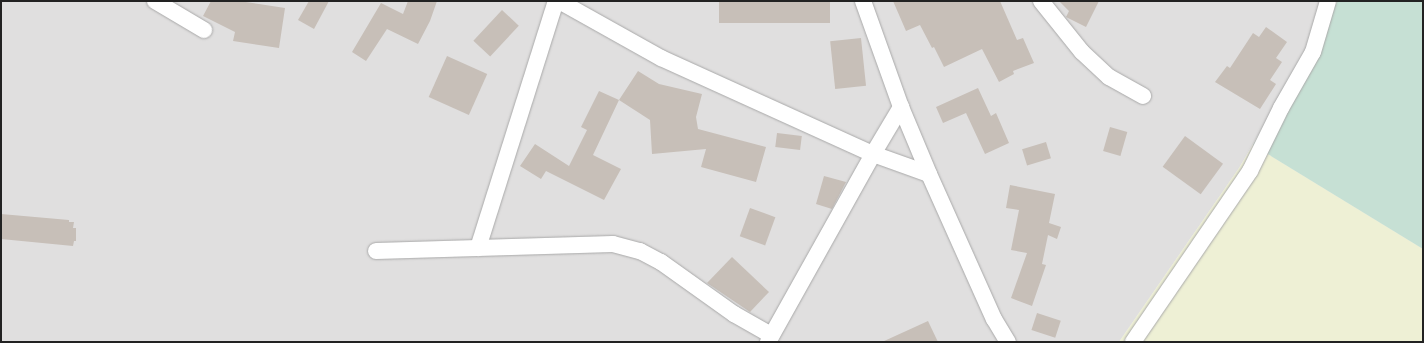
<!DOCTYPE html>
<style>
body{margin:0}
#map{position:relative;width:1424px;height:343px;overflow:hidden;background:#f2efe9;font-family:Lato,sans-serif}
div>[style]{position:absolute}
[style*='--x']{left:calc(var(--x)*1px);top:calc(var(--y)*1px);width:calc(var(--w)*1px);rotate:calc(var(--a)*1deg)}
.residential>*{inset:0;background:#e0dfdf}
.farmland>*{inset:0;background:#eef0d5}
.wetland>*{inset:0;background:#c6e0d4}
.building>*{inset:0;background:#c7bfb8;transform-origin:0 0}
.roads{filter:drop-shadow(0 0 1px #a9a9a9) drop-shadow(0 0 1px #a9a9a9)}
.street>*{height:16px;margin:-8px;padding:0 8px;transform-origin:8px;border-radius:8px;background:#fff}
span{translate:-50% -50%;white-space:nowrap;text-align:center;line-height:1.15;-webkit-text-stroke:3px #fff;paint-order:stroke}
.frame{position:absolute;inset:0;border:2px solid #222;pointer-events:none}
</style>
<div id="map">
<div class="residential">
<i style="clip-path:polygon(1px 1px,1326px 1px,1325px 19px,1239px 168px,1119px 342px,1px 342px)"></i>
</div>
<div class="farmland">
<i style="clip-path:polygon(1253px 145px,1423px 249px,1423px 342px,1119px 342px,1239px 168px)"></i>
</div>
<div class="wetland">
<i style="clip-path:polygon(1338px 1px,1423px 1px,1423px 249px,1253px 145px,1325px 19px)"></i>
</div>
<div class="building">
<i style="clip-path:polygon(211px 1px,239px 1px,285px 8px,279px 48px,233px 41px,235px 32px,203px 16px)"></i>
<i style="clip-path:polygon(309px 1px,329px 1px,314px 29px,298px 20px)"></i>
<i style="clip-path:polygon(408px 1px,437px 1px,430px 21px,418px 44px,387px 29px,366px 61px,352px 52px,381px 3px,403px 14px)"></i>
<i style="left:719px;top:1px;width:111px;height:22px"></i>
<i style="clip-path:polygon(893px 1px,1000px 1px,1017px 40px,1023px 38px,1034px 63px,1013px 71px,1014px 74px,999px 82px,982px 49px,944px 67px,934px 47px,932px 48px,920px 25px,906px 31px)"></i>
<i style="clip-path:polygon(1059px 1px,1099px 1px,1086px 27px,1066px 17px,1069px 11px)"></i>
<i style="left:502px;top:10px;width:23px;height:42px;rotate:43deg"></i>
<i style="clip-path:polygon(1266px 27px,1287px 42px,1276px 58px,1282px 62px,1270px 80px,1276px 84px,1260px 109px,1215px 82px,1227px 66px,1230px 68px,1253px 33px,1259px 37px)"></i>
<i style="left:861px;top:38px;width:48px;height:31px;rotate:84deg"></i>
<i style="left:447px;top:56px;width:44px;height:45px;rotate:24deg"></i>
<i style="clip-path:polygon(638px 71px,659px 84px,702px 94px,696px 117px,698px 129px,766px 147px,756px 182px,701px 167px,706px 149px,652px 154px,650px 120px,619px 100px)"></i>
<i style="clip-path:polygon(978px 88px,991px 116px,996px 113px,1009px 143px,985px 154px,966px 113px,943px 123px,936px 107px)"></i>
<i style="clip-path:polygon(599px 91px,619px 100px,593px 155px,621px 169px,604px 200px,546px 171px,541px 179px,520px 166px,535px 144px,569px 166px,587px 130px,581px 127px)"></i>
<i style="left:1110px;top:127px;width:18px;height:25px;rotate:16deg"></i>
<i style="left:777px;top:133px;width:25px;height:14px;rotate:7deg"></i>
<i style="left:1185px;top:136px;width:47px;height:38px;rotate:36deg"></i>
<i style="left:1046px;top:142px;width:17px;height:25px;rotate:73deg"></i>
<i style="clip-path:polygon(824px 176px,846px 182px,832px 209px,816px 204px)"></i>
<i style="clip-path:polygon(1010px 185px,1055px 194px,1049px 223px,1061px 227px,1057px 239px,1048px 235px,1042px 264px,1046px 265px,1032px 306px,1011px 298px,1027px 253px,1011px 250px,1019px 210px,1006px 208px)"></i>
<i style="left:750px;top:208px;width:27px;height:30px;rotate:20deg"></i>
<i style="clip-path:polygon(1px 214px,69px 220px,69px 222px,74px 222px,73px 228px,76px 228px,76px 241px,74px 241px,73px 246px,1px 239px)"></i>
<i style="clip-path:polygon(732px 257px,769px 292px,750px 312px,707px 283px)"></i>
<i style="left:1037px;top:313px;width:25px;height:18px;rotate:18deg"></i>
<i style="clip-path:polygon(928px 321px,938px 342px,882px 342px)"></i>
</div>
<div class="roads">
<div class="street">
<i style="--x:155;--y:1;--w:57;--a:30.6"></i>
<i style="--x:559;--y:1;--w:117;--a:29.2"></i>
<i style="--x:661;--y:58;--w:233;--a:24.4"></i>
<i style="--x:873;--y:154;--w:59;--a:19.7"></i>
<i style="--x:863;--y:1;--w:113;--a:70.3"></i>
<i style="--x:901;--y:107;--w:73;--a:67.3"></i>
<i style="--x:929;--y:174;--w:159;--a:65.9"></i>
<i style="--x:994;--y:319;--w:27;--a:59"></i>
<i style="--x:1041;--y:1;--w:65;--a:51.2"></i>
<i style="--x:1082;--y:52;--w:37;--a:43"></i>
<i style="--x:1109;--y:77;--w:39;--a:29"></i>
<i style="--x:478;--y:248;--w:259;--a:-72.5"></i>
<i style="--x:376;--y:251;--w:237;--a:-1.7"></i>
<i style="--x:613;--y:244;--w:28;--a:15"></i>
<i style="--x:640;--y:251;--w:24;--a:28"></i>
<i style="--x:661;--y:262;--w:90;--a:35.5"></i>
<i style="--x:734;--y:314;--w:43;--a:29.6"></i>
<i style="--x:768;--y:342;--w:215;--a:-60.8"></i>
<i style="--x:873;--y:154;--w:55;--a:-59.2"></i>
<i style="--x:1133;--y:342;--w:207;--a:-55.6"></i>
<i style="--x:1250;--y:171;--w:70;--a:-63.8"></i>
<i style="--x:1281;--y:108;--w:64;--a:-60.3"></i>
<i style="--x:1313;--y:52;--w:53;--a:-73.6"></i>
</div>
</div>
<div class="frame"></div>
</div>
